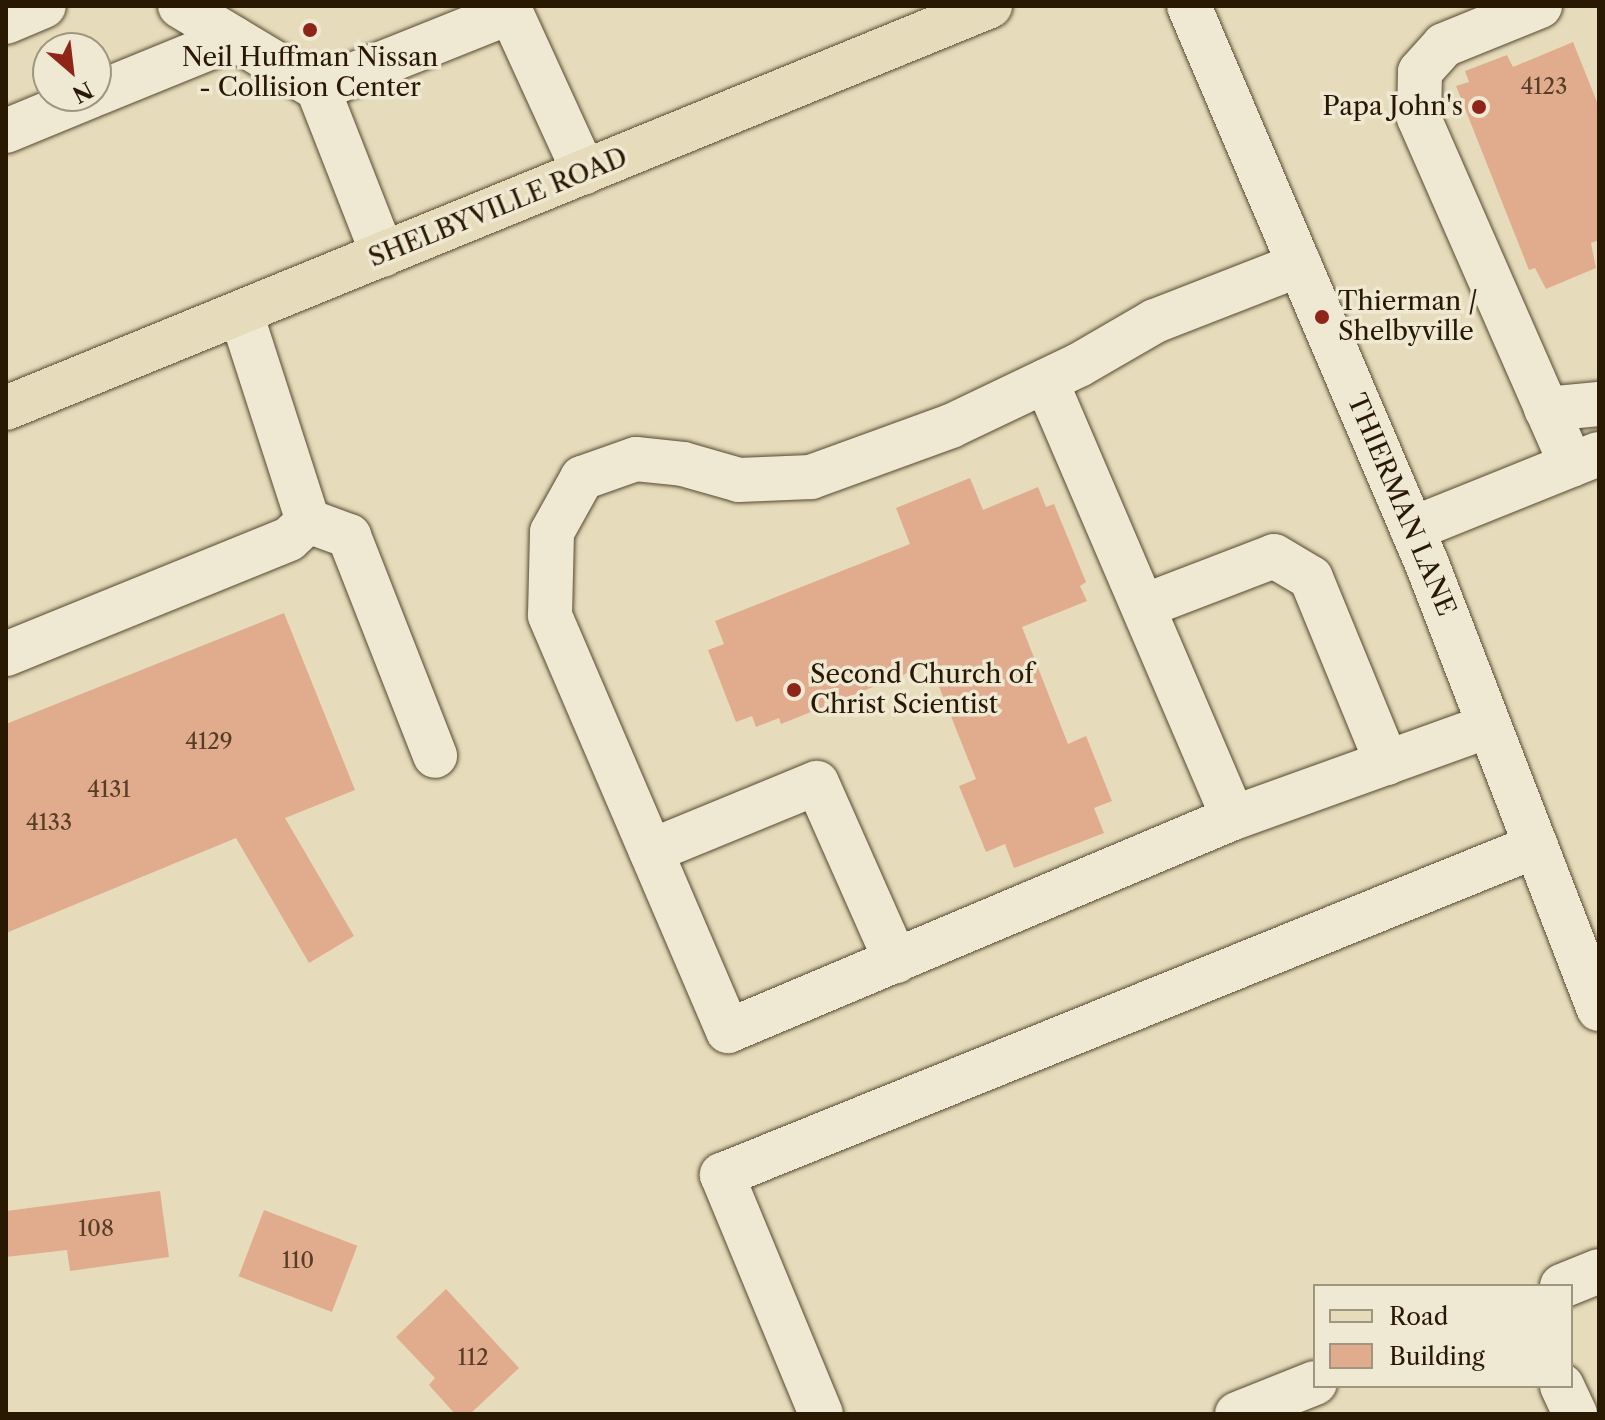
<!DOCTYPE html>
<style>
body{margin:0}
#map{position:relative;width:1605px;height:1420px;overflow:hidden;background:#e6dcbb;font-family:"Libre Caslon Text",serif}
div>[style]{position:absolute}
[style*='--x']{left:calc(var(--x)*1px);top:calc(var(--y)*1px);width:calc(var(--w)*1px);rotate:calc(var(--a)*1deg)}
.building>*{inset:0;background:#e0ac8d;transform-origin:0 0}
.roads{filter:drop-shadow(0 0 2px #584930) drop-shadow(0 0 2px #584930)}
.minor>*{height:44px;margin:-22px;padding:0 22px;transform-origin:22px;border-radius:22px;background:#efe8d3}
.major>*{height:44px;margin:-22px;padding:0 22px;transform-origin:22px;border-radius:22px;background:#e6dcbb}
.dots>*{width:22px;height:22px;translate:-50% -50%;box-sizing:border-box;border:4px solid #efe8d3;border-radius:50%}
span{translate:-50% -50%;white-space:nowrap;text-align:center;line-height:1.15;-webkit-text-stroke:7px #efe8d3;paint-order:stroke}
.number-label{font-size:22px;color:#573d25}
.number-label span{-webkit-text-stroke-width:0}
.poi-label{font-size:26px;color:#291802}
.right{translate:-100% -50%;text-align:right}
.left{translate:0 -50%;text-align:left}
.street-label{font-size:26px;color:#291802}
.frame{position:absolute;inset:0;border:8px solid #291802;pointer-events:none}
.legend{position:absolute;left:1313px;top:1284px;width:260px;height:104px;box-sizing:border-box;background:#efe8d3;border:2px solid #a0957f;margin:0;padding:10px 14px;list-style:none;font-size:24px;color:#291802}
.legend li{display:flex;align-items:center;gap:16px;height:40px}
.legend b{width:40px;border:2px solid #a0957f}
.north{position:absolute;left:32px;top:32px;width:80px;height:80px;box-sizing:border-box;background:#efe8d3;border:2px solid #a0957f;border-radius:50%;rotate:152deg;font-size:22px;font-weight:700;line-height:32px;text-align:center;color:#291802}
.north::after{content:'';display:block;margin:auto;width:28px;height:36px;background:#8f2418;clip-path:polygon(50% 0,100% 100%,50% 72%,0 100%)}
</style>
<div id="map">
<div class="building">
<i style="clip-path:polygon(1573px 42px,1599px 107px,1599px 240px,1591px 243px,1596px 268px,1546px 289px,1535px 268px,1529px 270px,1456px 86px,1469px 82px,1465px 71px,1507px 55px,1513px 67px)"></i>
<i style="clip-path:polygon(970px 478px,983px 510px,1038px 487px,1046px 507px,1054px 504px,1086px 582px,1080px 586px,1087px 601px,1022px 627px,1068px 744px,1086px 736px,1112px 801px,1094px 808px,1104px 833px,1014px 868px,1005px 844px,986px 852px,959px 786px,976px 779px,930px 664px,781px 724px,779px 718px,756px 727px,752px 716px,736px 722px,708px 650px,724px 644px,715px 621px,910px 544px,896px 508px)"></i>
<i style="clip-path:polygon(284px 613px,355px 790px,285px 818px,354px 936px,309px 963px,236px 838px,6px 933px,6px 724px)"></i>
<i style="clip-path:polygon(160px 1191px,169px 1257px,70px 1271px,67px 1250px,6px 1257px,6px 1211px)"></i>
<i style="left:264px;top:1210px;width:100px;height:71px;rotate:21deg"></i>
<i style="clip-path:polygon(446px 1289px,519px 1368px,470px 1414px,455px 1414px,429px 1385px,435px 1378px,396px 1337px)"></i>
</div>
<div class="roads">
<div class="minor">
<i style="--x:180;--y:6;--w:161;--a:31"></i>
<i style="--x:318;--y:89;--w:178;--a:68.6"></i>
<i style="--x:508;--y:6;--w:183;--a:65.4"></i>
<i style="--x:1189;--y:6;--w:607;--a:66.9"></i>
<i style="--x:1427;--y:564;--w:477;--a:68.9"></i>
<i style="--x:1540;--y:6;--w:104;--a:157.9"></i>
<i style="--x:1444;--y:45;--w:36;--a:132"></i>
<i style="--x:1420;--y:72;--w:46;--a:91.2"></i>
<i style="--x:1419;--y:118;--w:379;--a:66.3"></i>
<i style="--x:6;--y:22;--w:41;--a:-22.8"></i>
<i style="--x:318;--y:89;--w:208;--a:-21.8"></i>
<i style="--x:96;--y:94;--w:148;--a:-22.2"></i>
<i style="--x:6;--y:131;--w:92;--a:-22.4"></i>
<i style="--x:1046;--y:381;--w:475;--a:66.8"></i>
<i style="--x:1233;--y:818;--w:272;--a:-19.8"></i>
<i style="--x:1546;--y:409;--w:53;--a:-5.4"></i>
<i style="--x:308;--y:521;--w:44;--a:20.1"></i>
<i style="--x:349;--y:536;--w:236;--a:68.6"></i>
<i style="--x:1412;--y:529;--w:201;--a:-21.9"></i>
<i style="--x:1144;--y:606;--w:139;--a:-21"></i>
<i style="--x:1274;--y:556;--w:43;--a:30.7"></i>
<i style="--x:1311;--y:578;--w:200;--a:67.7"></i>
<i style="--x:6;--y:654;--w:305;--a:-22.1"></i>
<i style="--x:289;--y:539;--w:26;--a:-43"></i>
<i style="--x:308;--y:521;--w:218;--a:-107.9"></i>
<i style="--x:1233;--y:818;--w:548;--a:157.13"></i>
<i style="--x:728;--y:1031;--w:452;--a:-113.2"></i>
<i style="--x:550;--y:615;--w:83;--a:-88.6"></i>
<i style="--x:552;--y:532;--w:62;--a:-60.9"></i>
<i style="--x:582;--y:478;--w:57;--a:-19.4"></i>
<i style="--x:636;--y:459;--w:47;--a:6.1"></i>
<i style="--x:683;--y:464;--w:58;--a:15.9"></i>
<i style="--x:739;--y:480;--w:72;--a:-2.4"></i>
<i style="--x:811;--y:477;--w:149;--a:-20"></i>
<i style="--x:951;--y:426;--w:142;--a:-25.5"></i>
<i style="--x:1079;--y:365;--w:88;--a:-30.1"></i>
<i style="--x:1155;--y:321;--w:155;--a:-21.3"></i>
<i style="--x:651;--y:851;--w:179;--a:-22.3"></i>
<i style="--x:817;--y:783;--w:195;--a:66.1"></i>
<i style="--x:1562;--y:1286;--w:40;--a:-22"></i>
<i style="--x:1562;--y:1386;--w:31;--a:65"></i>
<i style="--x:821;--y:1414;--w:259;--a:-112.5"></i>
<i style="--x:722;--y:1175;--w:878;--a:-22.01"></i>
<i style="--x:1237;--y:1414;--w:84;--a:-21.7"></i>
</div>
<div class="major">
<i style="--x:6;--y:408;--w:1063;--a:-22.22"></i>
</div>
</div>
<div class="dots">
<i style="left:310px;top:30px;background:#8f2418"></i>
<i style="left:1479px;top:107px;background:#8f2418"></i>
<i style="left:1322px;top:317px;background:#8f2418"></i>
<i style="left:794px;top:690px;background:#8f2418"></i>
</div>
<div class="number-label">
<span style="left:1544px;top:87px">4123</span>
<span style="left:209px;top:742px">4129</span>
<span style="left:109px;top:790px">4131</span>
<span style="left:49px;top:823px">4133</span>
<span style="left:96px;top:1229px">108</span>
<span style="left:298px;top:1261px">110</span>
<span style="left:473px;top:1358px">112</span>
</div>
<div class="poi-label">
<span style="left:310px;top:73px">Neil Huffman Nissan<br>- Collision Center</span>
<span class="right" style="left:1463px;top:107px">Papa John's</span>
<span class="left" style="left:1338px;top:317px">Thierman /<br>Shelbyville</span>
<span class="left" style="left:810px;top:690px">Second Church of<br>Christ Scientist</span>
</div>
<div class="street-label">
<span style="left:498px;top:208px;rotate:-22deg">SHELBYVILLE ROAD</span>
<span style="left:1401px;top:505px;rotate:67deg">THIERMAN LANE</span>
</div>
<div class="frame"></div>
<ul class="legend">
<li><b style="height:10px;background:#e6dcbb"></b>Road</li>
<li><b style="height:22px;background:#e0ac8d"></b>Building</li>
</ul>
<div class="north">N</div>
</div>
